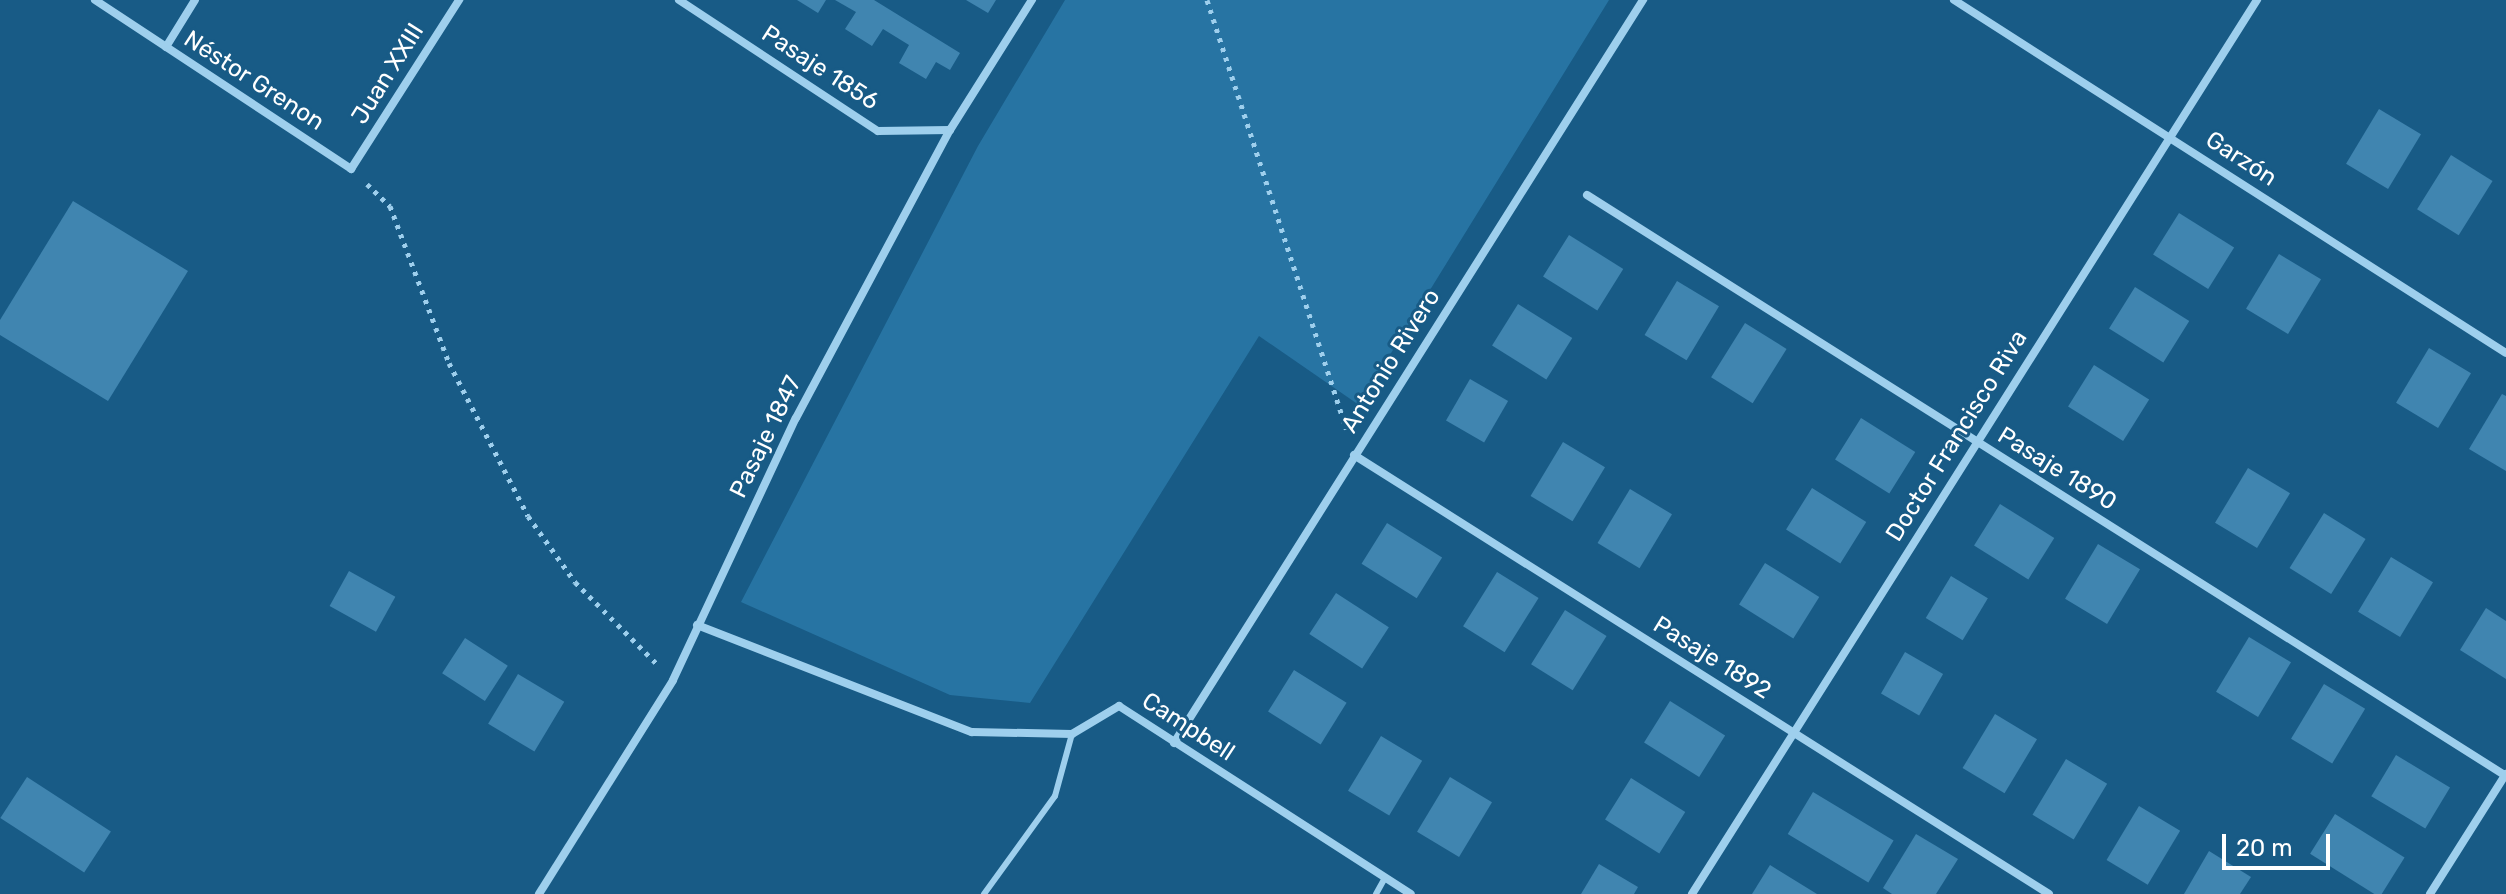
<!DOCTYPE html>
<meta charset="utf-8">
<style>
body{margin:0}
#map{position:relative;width:2506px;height:894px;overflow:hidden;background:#185b86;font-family:Rubik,sans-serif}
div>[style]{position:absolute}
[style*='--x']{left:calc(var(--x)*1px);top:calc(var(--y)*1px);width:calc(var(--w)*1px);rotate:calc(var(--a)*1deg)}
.green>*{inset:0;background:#2774a3}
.building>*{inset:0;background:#4085b0;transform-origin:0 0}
.path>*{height:5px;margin-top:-2.5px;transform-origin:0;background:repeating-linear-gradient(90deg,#9ecfed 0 4px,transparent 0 10px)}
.lane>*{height:6px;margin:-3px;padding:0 3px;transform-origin:3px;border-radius:3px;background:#9ecfed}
.street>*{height:8px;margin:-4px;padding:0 4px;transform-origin:4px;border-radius:4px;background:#9ecfed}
span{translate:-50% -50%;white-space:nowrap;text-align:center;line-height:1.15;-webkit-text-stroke:6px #185b86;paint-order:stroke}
.street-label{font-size:24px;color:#fff}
.scale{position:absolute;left:2222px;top:834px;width:108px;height:36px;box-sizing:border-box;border:4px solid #fff;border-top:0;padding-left:10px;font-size:24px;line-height:28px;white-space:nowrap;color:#fff;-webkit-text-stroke:6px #185b86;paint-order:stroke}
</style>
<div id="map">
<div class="green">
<i style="clip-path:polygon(1065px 0,1609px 0,1359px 405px,1259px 336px,1030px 703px,950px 695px,741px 602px,978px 146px)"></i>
</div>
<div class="building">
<i style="clip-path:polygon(797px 0,826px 0,818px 13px)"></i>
<i style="clip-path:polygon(835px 0,874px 0,960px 53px,950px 70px,936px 62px,926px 79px,899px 63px,909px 45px,883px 29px,872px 46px,845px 29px,856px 12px)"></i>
<i style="clip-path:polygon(966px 0,996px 0,988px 13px)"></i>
<i style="left:2379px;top:109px;width:49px;height:64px;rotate:31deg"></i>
<i style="left:2451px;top:155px;width:49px;height:64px;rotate:32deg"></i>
<i style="clip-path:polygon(73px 201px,188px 271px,108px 401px,0 335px,0 320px)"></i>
<i style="left:2179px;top:213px;width:65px;height:49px;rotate:32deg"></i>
<i style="left:1569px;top:235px;width:64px;height:49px;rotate:32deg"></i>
<i style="left:2279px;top:254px;width:49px;height:64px;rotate:31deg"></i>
<i style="left:1677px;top:281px;width:49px;height:63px;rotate:31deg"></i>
<i style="left:2135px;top:287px;width:64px;height:49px;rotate:32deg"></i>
<i style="left:1518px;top:304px;width:64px;height:49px;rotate:32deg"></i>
<i style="left:1745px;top:323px;width:49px;height:64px;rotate:32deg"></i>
<i style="left:2429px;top:348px;width:49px;height:64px;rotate:31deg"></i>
<i style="left:2094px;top:365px;width:65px;height:49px;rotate:32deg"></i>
<i style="left:1470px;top:379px;width:44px;height:48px;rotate:30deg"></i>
<i style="clip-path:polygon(2502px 394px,2506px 396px,2506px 471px,2469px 449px)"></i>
<i style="left:1861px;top:418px;width:64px;height:49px;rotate:32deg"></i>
<i style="left:1563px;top:442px;width:49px;height:63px;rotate:31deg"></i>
<i style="left:2248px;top:468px;width:49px;height:64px;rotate:31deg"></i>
<i style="left:1812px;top:488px;width:64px;height:49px;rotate:32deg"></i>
<i style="left:1630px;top:489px;width:49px;height:63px;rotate:31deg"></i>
<i style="left:2000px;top:504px;width:64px;height:49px;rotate:32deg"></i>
<i style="left:2324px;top:513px;width:49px;height:65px;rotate:32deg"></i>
<i style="left:1387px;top:523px;width:65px;height:48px;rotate:32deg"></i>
<i style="left:2098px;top:544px;width:49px;height:64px;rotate:31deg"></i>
<i style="left:2391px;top:557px;width:49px;height:64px;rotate:31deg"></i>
<i style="left:1765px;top:563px;width:64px;height:49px;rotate:32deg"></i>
<i style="left:349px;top:571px;width:53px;height:40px;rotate:29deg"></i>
<i style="left:1497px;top:572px;width:49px;height:64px;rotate:32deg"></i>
<i style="left:1951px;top:576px;width:43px;height:49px;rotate:31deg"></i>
<i style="left:1336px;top:593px;width:63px;height:49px;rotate:33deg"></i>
<i style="clip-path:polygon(2486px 608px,2506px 621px,2506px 679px,2460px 650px)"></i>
<i style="left:1565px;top:610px;width:49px;height:64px;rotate:32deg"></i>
<i style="left:2249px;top:637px;width:49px;height:64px;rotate:31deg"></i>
<i style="left:465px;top:638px;width:51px;height:42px;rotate:33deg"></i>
<i style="left:1905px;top:652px;width:44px;height:48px;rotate:30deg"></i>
<i style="left:1294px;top:670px;width:62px;height:49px;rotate:32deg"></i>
<i style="left:518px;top:674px;width:54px;height:58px;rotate:31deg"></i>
<i style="left:2324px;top:684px;width:48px;height:64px;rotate:31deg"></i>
<i style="left:1670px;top:701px;width:65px;height:49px;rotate:32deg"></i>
<i style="left:1995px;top:714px;width:49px;height:63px;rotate:31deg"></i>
<i style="left:1381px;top:736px;width:48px;height:64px;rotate:31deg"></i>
<i style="left:2396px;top:755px;width:63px;height:48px;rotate:31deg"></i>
<i style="left:2066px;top:759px;width:48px;height:65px;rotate:31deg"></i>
<i style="left:27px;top:777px;width:100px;height:49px;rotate:33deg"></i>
<i style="left:1450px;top:777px;width:49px;height:64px;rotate:31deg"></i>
<i style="left:1631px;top:778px;width:64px;height:49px;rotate:32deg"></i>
<i style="left:1813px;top:792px;width:94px;height:49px;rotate:31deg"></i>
<i style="left:2139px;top:806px;width:48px;height:63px;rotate:31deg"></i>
<i style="left:2335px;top:814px;width:82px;height:47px;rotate:32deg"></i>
<i style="clip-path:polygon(1916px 834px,1958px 859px,1936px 894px,1892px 894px,1883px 888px)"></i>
<i style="clip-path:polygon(2209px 851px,2251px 877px,2240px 894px,2184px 894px)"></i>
<i style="clip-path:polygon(1599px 864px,1638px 887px,1634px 894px,1581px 894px)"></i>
<i style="clip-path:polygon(1770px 865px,1817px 894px,1752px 894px)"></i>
</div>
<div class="path">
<i style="--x:1207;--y:0;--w:451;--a:72"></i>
<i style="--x:367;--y:184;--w:32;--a:44"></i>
<i style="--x:390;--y:206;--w:168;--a:69.4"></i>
<i style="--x:449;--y:363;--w:172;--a:62.7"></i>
<i style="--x:528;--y:516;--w:81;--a:54.5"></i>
<i style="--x:575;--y:582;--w:117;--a:45"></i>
</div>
<div class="lane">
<i style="--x:984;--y:894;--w:121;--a:-54.1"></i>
<i style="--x:1055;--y:796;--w:64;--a:-74.7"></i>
<i style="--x:1376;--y:894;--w:18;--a:-61"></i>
</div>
<div class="street">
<i style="--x:95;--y:0;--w:307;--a:33.4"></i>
<i style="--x:351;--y:169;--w:201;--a:-57.4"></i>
<i style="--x:679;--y:0;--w:238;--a:33.4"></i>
<i style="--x:878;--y:131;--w:72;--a:-0.8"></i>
<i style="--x:1954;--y:0;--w:655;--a:32.6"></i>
<i style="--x:166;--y:47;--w:55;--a:-58.3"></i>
<i style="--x:1587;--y:195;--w:1087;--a:32.3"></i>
<i style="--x:1354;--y:455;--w:822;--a:32.28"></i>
<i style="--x:697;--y:625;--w:295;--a:21.3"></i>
<i style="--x:972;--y:732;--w:100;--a:1.1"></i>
<i style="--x:1072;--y:734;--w:55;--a:-30.8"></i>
<i style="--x:1119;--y:706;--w:347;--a:32.8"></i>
<i style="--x:1174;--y:743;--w:879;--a:-57.74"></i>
<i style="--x:539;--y:894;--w:252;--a:-57.9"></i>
<i style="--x:673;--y:680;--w:289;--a:-64.9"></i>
<i style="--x:796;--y:418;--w:327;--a:-61.9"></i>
<i style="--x:950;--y:130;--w:154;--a:-57.8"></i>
<i style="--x:1692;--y:894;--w:1058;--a:-57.71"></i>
<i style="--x:2430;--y:894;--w:142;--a:-57.7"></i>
</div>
<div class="street-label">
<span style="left:820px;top:68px;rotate:33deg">Pasaje 1856</span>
<span style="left:388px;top:74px;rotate:-58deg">Juan XXIII</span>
<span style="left:254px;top:81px;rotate:33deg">Néstor Grenon</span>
<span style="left:2241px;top:159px;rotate:33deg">Garzón</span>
<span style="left:1391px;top:361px;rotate:-58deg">Antonio Rivero</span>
<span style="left:1957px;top:436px;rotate:-58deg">Doctor Francisco Riva</span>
<span style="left:766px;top:437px;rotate:-64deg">Pasaje 1847</span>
<span style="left:2057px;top:469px;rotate:32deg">Pasaje 1890</span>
<span style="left:1712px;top:658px;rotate:32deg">Pasaje 1892</span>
<span style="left:1188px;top:727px;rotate:33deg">Campbell</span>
</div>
<div class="scale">20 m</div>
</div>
